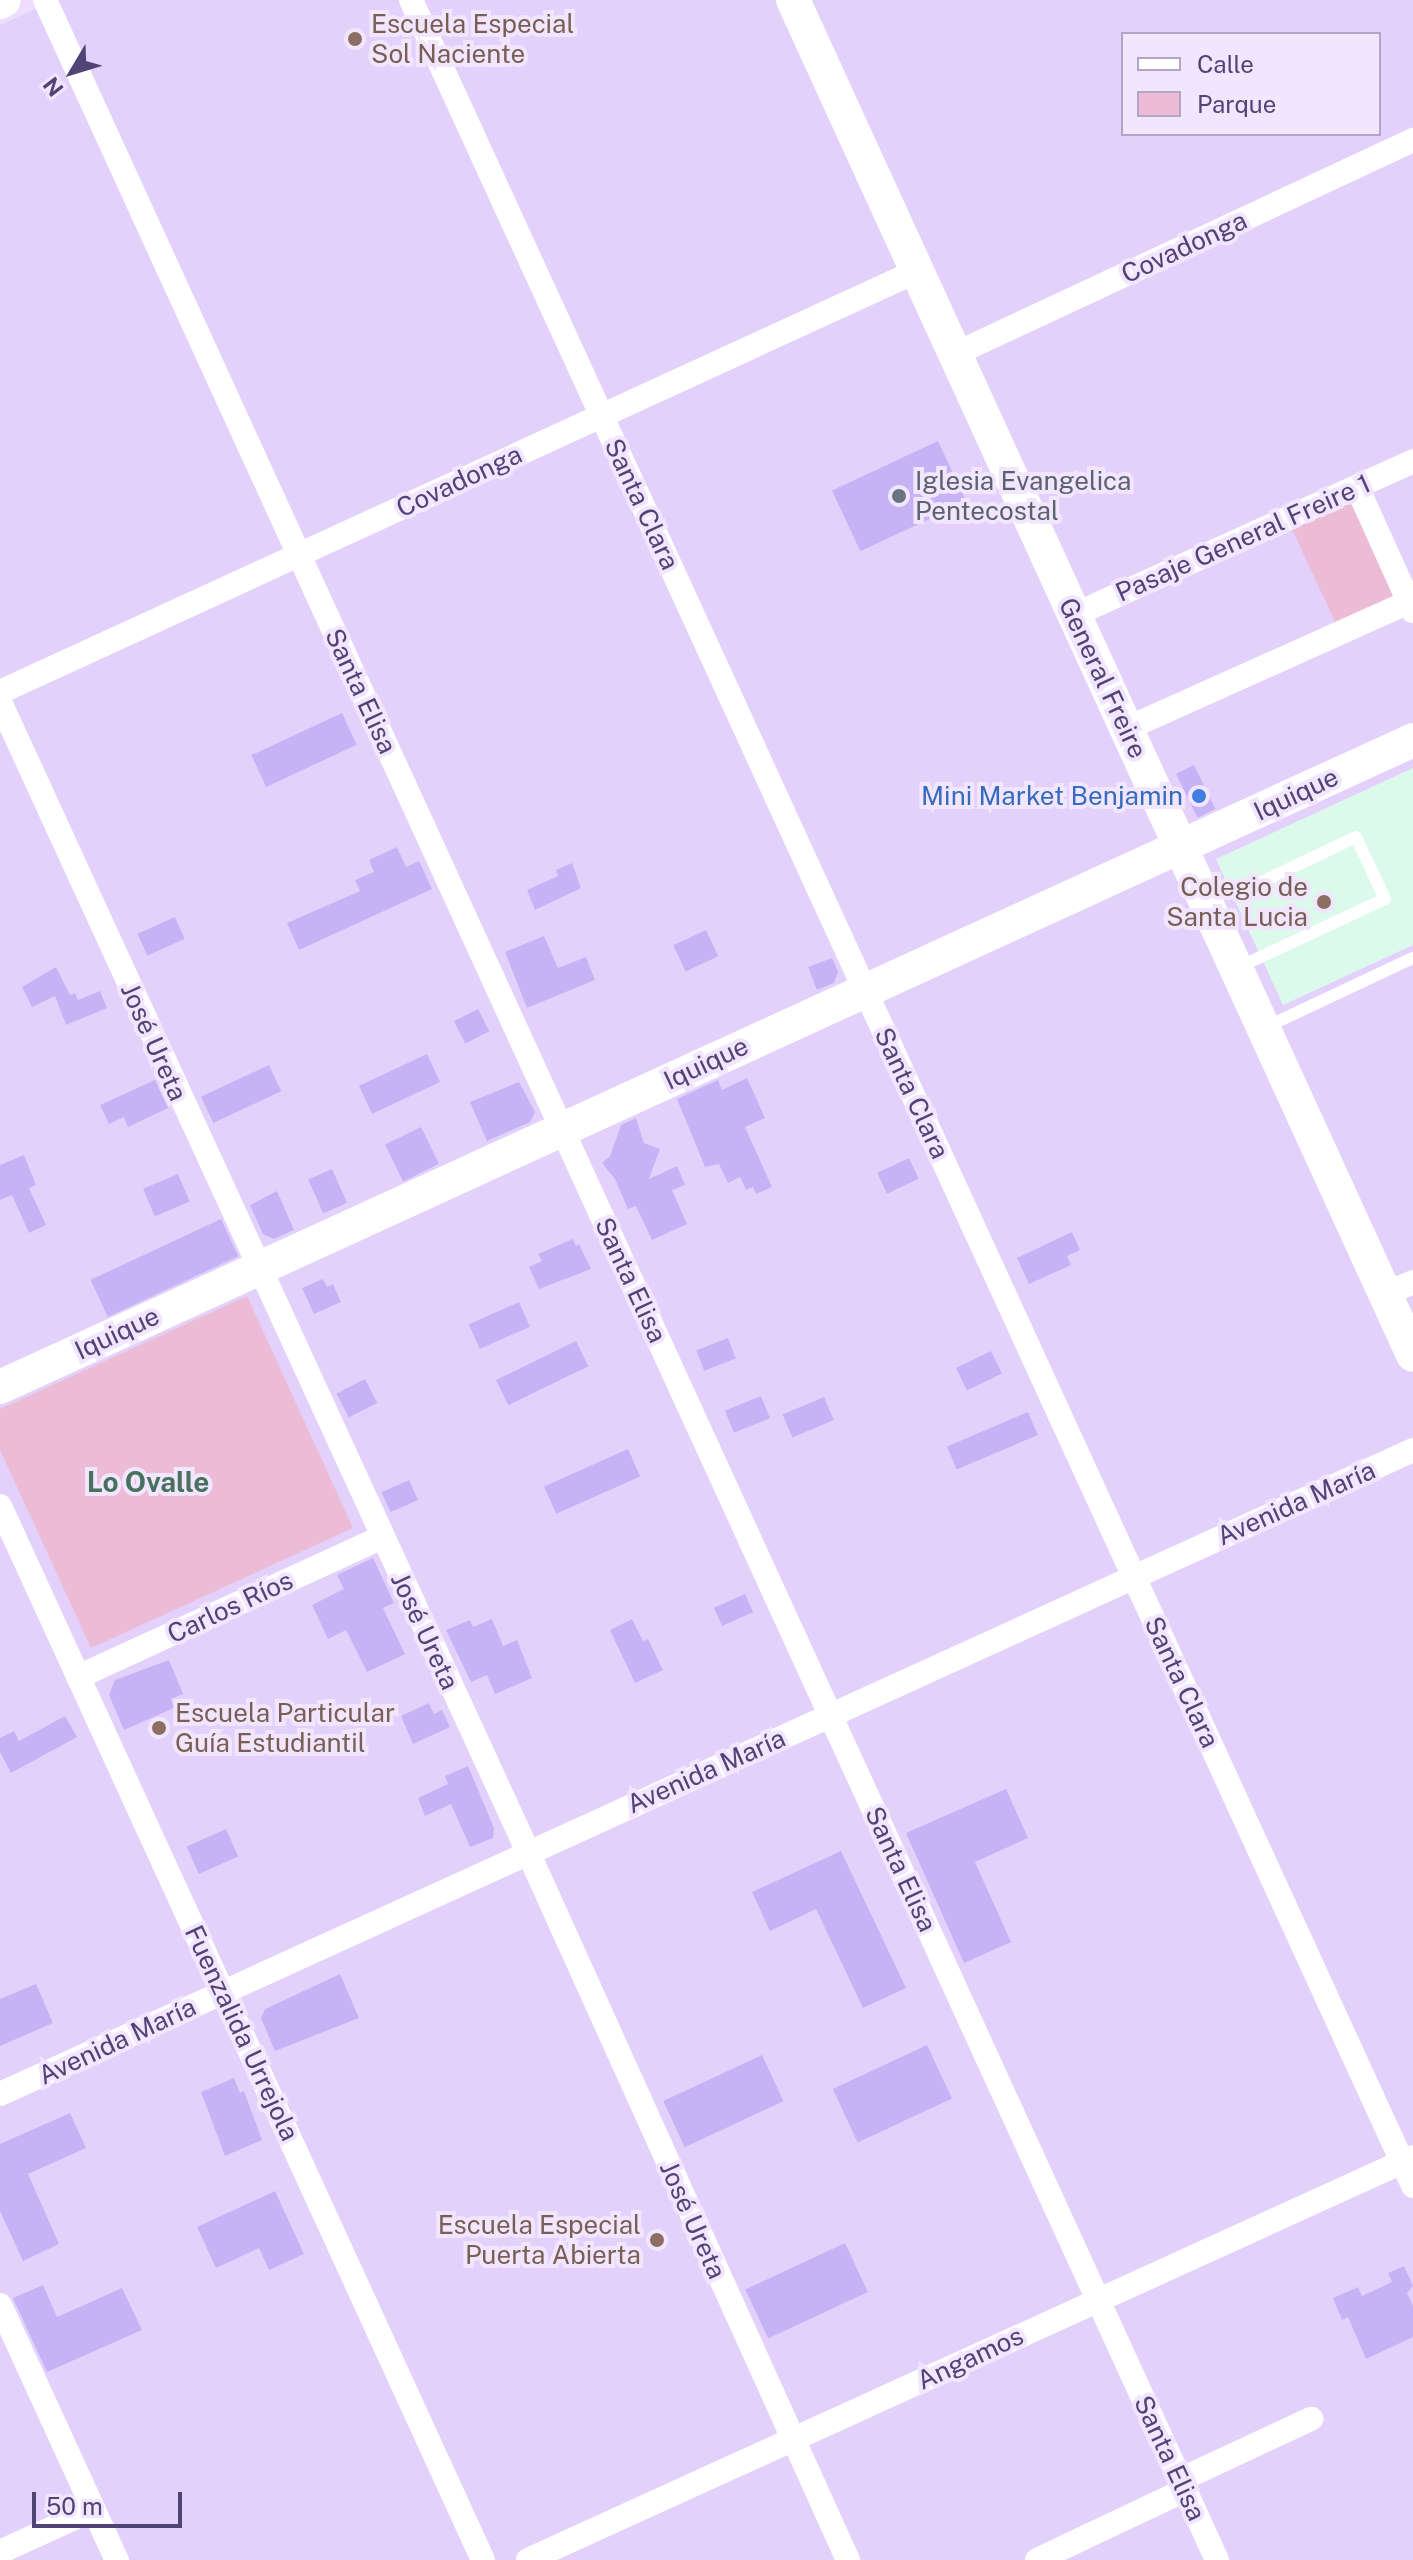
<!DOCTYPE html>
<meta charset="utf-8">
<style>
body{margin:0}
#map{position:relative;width:1413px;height:2560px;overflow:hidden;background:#eeddfe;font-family:"Public Sans",sans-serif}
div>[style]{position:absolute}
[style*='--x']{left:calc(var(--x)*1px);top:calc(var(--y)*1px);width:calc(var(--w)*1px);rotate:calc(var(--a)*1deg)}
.residential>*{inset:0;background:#e4d1fb}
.education>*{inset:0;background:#dbfaeb}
.green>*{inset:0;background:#ecbbd5;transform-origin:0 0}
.building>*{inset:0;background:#c6b3f6;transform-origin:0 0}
.lane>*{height:12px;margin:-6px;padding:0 6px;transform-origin:6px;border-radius:6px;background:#fff}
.street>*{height:24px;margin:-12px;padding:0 12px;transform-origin:12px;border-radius:12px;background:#fff}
.secondary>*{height:34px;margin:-17px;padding:0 17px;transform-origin:17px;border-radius:17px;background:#fff}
.dots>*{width:22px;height:22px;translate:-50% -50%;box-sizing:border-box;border:4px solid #f2e6ff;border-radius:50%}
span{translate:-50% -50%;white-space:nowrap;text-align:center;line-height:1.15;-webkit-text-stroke:8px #f2e6ff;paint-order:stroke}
.education-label{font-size:26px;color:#785e54}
.left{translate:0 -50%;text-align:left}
.right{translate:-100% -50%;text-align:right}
.street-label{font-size:26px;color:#504476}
.worship-label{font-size:26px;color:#5b616d}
.shop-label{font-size:26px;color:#366cbe}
.neighbourhood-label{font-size:28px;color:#48715e;font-weight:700}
.legend{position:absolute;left:1121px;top:32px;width:260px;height:104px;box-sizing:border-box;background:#f2e6ff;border:2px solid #b1a5c8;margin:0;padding:10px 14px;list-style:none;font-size:24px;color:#504476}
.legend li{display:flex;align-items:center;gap:16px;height:40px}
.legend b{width:40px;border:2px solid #b1a5c8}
.north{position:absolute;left:32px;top:32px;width:80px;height:80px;-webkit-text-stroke:6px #f2e6ff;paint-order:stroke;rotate:232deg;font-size:22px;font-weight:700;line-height:32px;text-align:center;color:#504476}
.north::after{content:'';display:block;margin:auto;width:28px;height:36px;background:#504476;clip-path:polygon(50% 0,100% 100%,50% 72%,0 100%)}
.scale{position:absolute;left:32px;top:2492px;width:150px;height:36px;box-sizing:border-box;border:4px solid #504476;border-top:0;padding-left:10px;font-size:24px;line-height:28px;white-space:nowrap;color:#504476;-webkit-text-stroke:6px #f2e6ff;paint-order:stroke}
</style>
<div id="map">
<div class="residential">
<i style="clip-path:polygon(evenodd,55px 0,1413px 0,1413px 2560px,0 2560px,0 25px,55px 0,1123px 34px,1379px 34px,1379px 134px,1123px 134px,1123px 34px)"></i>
</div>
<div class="education">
<i style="clip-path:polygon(1413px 768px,1413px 945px,1283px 1005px,1216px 859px)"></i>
</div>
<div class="green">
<i style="left:1354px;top:499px;width:110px;height:69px;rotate:65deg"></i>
<i style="clip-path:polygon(247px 1296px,353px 1528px,91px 1648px,0 1450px,0 1409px)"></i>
</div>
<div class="building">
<i style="left:938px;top:441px;width:67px;height:117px;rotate:65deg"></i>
<i style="left:342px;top:713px;width:35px;height:100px;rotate:65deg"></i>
<i style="left:1194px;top:765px;width:49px;height:20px;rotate:64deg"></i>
<i style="clip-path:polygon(397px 847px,406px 867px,419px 861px,432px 889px,299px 950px,287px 923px,360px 891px,355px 880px,374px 872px,369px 860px)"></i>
<i style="clip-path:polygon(572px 863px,581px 888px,535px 910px,527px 890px,558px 876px,556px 870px)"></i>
<i style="left:175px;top:917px;width:24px;height:41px;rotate:66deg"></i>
<i style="left:706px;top:930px;width:29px;height:36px;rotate:65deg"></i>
<i style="clip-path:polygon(544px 936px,558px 968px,586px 957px,595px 980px,527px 1008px,505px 952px)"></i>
<i style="clip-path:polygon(832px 958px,838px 972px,834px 983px,817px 990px,808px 967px)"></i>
<i style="clip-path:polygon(56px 967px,70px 995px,75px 993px,78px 1000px,100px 991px,107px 1008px,66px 1025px,55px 996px,32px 1007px,22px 987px)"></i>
<i style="left:478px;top:1009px;width:25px;height:27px;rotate:63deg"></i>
<i style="left:427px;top:1054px;width:31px;height:75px;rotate:65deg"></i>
<i style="left:269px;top:1065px;width:29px;height:75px;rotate:65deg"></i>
<i style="clip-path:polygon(747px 1078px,765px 1118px,745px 1127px,772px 1187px,756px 1194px,753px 1187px,746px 1190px,740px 1177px,728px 1183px,719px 1164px,705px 1167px,677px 1099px,718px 1080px,722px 1090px)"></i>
<i style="clip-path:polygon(155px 1080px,168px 1108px,128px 1127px,124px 1117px,109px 1124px,100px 1105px)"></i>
<i style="clip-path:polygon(519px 1082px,535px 1112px,530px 1122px,487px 1141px,470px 1102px)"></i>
<i style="clip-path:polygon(636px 1118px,644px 1143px,660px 1149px,649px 1179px,677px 1166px,685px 1185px,672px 1190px,687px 1224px,652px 1240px,636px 1206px,628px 1209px,615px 1179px,602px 1163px,610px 1156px,621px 1125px)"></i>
<i style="left:421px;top:1127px;width:41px;height:40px;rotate:64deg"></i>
<i style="clip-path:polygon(24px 1155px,36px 1185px,29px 1188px,46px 1225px,29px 1233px,12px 1195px,0 1200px,0 1165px)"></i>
<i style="left:909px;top:1158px;width:23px;height:35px;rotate:65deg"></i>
<i style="left:332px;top:1169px;width:37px;height:26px;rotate:66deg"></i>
<i style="left:178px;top:1174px;width:30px;height:38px;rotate:67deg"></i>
<i style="clip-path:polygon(277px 1191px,294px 1230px,274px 1239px,263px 1234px,250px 1205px)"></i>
<i style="left:221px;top:1219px;width:41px;height:144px;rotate:65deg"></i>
<i style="clip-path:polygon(1072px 1232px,1080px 1250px,1067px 1256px,1071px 1265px,1029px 1284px,1017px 1258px)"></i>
<i style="clip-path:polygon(573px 1239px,576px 1246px,579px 1244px,591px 1269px,539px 1289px,529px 1267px,542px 1261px,538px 1254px)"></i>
<i style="clip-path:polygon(323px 1279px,327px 1287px,333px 1284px,341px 1302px,314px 1314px,302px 1288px)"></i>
<i style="left:519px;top:1302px;width:27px;height:55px;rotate:66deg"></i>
<i style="left:728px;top:1338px;width:22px;height:34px;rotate:69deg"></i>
<i style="left:576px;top:1341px;width:28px;height:89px;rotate:64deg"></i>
<i style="left:991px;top:1351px;width:25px;height:39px;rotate:64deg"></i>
<i style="left:365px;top:1379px;width:27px;height:32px;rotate:63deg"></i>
<i style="left:761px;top:1396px;width:24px;height:39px;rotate:68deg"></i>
<i style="left:824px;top:1397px;width:25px;height:45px;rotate:67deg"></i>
<i style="left:1028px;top:1412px;width:25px;height:88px;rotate:67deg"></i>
<i style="left:628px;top:1449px;width:30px;height:92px;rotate:66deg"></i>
<i style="left:409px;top:1480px;width:22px;height:30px;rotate:66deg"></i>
<i style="clip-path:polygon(373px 1558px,394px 1603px,383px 1608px,405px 1654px,367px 1672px,346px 1630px,328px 1639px,312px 1605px,344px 1589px,337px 1575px)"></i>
<i style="left:745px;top:1594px;width:20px;height:34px;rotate:66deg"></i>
<i style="clip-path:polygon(492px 1619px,503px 1646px,517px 1640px,532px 1678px,495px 1694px,487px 1675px,471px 1682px,446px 1630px,470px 1620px,473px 1627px)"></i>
<i style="clip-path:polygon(632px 1619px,643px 1641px,648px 1639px,663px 1670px,635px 1683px,610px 1630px)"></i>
<i style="clip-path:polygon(169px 1660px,183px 1694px,171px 1699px,174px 1708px,124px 1730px,109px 1695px,115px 1680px)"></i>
<i style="clip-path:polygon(429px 1703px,434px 1714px,442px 1710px,450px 1727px,413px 1744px,401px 1716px)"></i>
<i style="clip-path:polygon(65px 1716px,77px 1737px,11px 1773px,0 1752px,0 1738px,14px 1731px,19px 1741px)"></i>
<i style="clip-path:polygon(468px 1766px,494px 1828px,493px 1838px,470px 1847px,451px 1804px,425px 1816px,418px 1798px,448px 1784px,445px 1776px)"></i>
<i style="clip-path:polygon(1006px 1789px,1028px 1838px,975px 1862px,1011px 1942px,964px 1963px,906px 1833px)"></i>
<i style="left:226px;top:1829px;width:30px;height:43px;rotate:66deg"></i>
<i style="clip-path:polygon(841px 1851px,906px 1988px,863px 2008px,816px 1909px,770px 1931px,752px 1892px)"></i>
<i style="clip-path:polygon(340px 1974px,359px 2018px,275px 2051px,261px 2018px,265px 2009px)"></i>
<i style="clip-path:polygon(36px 1984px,53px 2023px,0 2046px,0 1999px)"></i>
<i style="left:927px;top:2045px;width:59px;height:104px;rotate:65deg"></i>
<i style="left:762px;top:2055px;width:51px;height:109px;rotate:65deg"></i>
<i style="clip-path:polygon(234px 2078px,240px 2093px,244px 2091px,262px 2140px,225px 2156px,201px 2092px)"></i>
<i style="clip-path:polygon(70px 2113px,86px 2148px,28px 2174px,59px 2244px,23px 2261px,0 2211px,0 2144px)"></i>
<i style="clip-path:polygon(275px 2191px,304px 2254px,269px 2270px,259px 2248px,216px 2268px,197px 2227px)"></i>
<i style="left:845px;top:2243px;width:54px;height:110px;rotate:65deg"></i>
<i style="clip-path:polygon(1404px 2266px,1413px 2286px,1407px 2293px,1413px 2306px,1413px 2337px,1366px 2359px,1348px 2317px,1342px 2320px,1333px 2298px,1358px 2287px,1362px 2296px,1392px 2282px,1388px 2273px)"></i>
<i style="clip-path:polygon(43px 2285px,57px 2317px,122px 2288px,142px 2330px,47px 2372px,13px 2298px)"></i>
</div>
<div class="lane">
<i style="--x:1239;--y:967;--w:161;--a:-25"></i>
<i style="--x:1385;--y:899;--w:68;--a:-115.1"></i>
<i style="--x:1356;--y:837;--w:119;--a:154.5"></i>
<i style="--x:1264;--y:1028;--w:165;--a:-25.2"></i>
</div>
<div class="street">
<i style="--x:45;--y:0;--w:2816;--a:65.4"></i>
<i style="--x:411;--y:0;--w:2405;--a:65.37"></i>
<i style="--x:955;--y:354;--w:506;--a:-25.04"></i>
<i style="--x:1357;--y:487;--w:136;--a:65.7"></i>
<i style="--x:1074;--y:615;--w:372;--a:-24.4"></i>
<i style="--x:0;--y:692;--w:1009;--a:-24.66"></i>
<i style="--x:0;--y:702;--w:1265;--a:65.34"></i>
<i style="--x:528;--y:1852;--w:777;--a:65.68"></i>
<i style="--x:1126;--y:729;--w:315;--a:-24.2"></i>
<i style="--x:1385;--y:1294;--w:30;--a:-23"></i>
<i style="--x:0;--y:1506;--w:1159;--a:65.38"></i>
<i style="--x:78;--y:1677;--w:335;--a:-24.7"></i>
<i style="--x:0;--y:2094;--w:1553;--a:-24.5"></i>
<i style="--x:0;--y:2305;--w:281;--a:65.4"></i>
<i style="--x:1180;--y:2480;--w:145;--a:-25"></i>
<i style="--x:0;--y:2552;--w:103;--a:-24.6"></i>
<i style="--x:528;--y:2560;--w:972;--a:-24.48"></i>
<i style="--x:1037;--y:2560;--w:164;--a:-25.3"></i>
</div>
<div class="secondary">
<i style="--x:793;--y:0;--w:1490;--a:65.41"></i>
<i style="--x:0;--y:2;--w:4;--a:-27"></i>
<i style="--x:0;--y:1387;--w:1554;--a:-24.6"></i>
</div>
<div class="dots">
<i style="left:355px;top:39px;background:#8d6e63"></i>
<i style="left:899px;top:496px;background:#6b7280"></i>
<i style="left:1199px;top:796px;background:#3f7fe0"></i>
<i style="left:1324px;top:902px;background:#8d6e63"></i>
<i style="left:159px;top:1728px;background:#8d6e63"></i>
<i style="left:657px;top:2240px;background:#8d6e63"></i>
</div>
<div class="education-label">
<span class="left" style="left:371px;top:39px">Escuela Especial<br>Sol Naciente</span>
<span class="right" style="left:1308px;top:902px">Colegio de<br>Santa Lucia</span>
<span class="left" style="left:175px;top:1728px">Escuela Particular<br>Guía Estudiantil</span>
<span class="right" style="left:641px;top:2240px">Escuela Especial<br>Puerta Abierta</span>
</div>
<div class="street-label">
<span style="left:1184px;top:247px;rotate:-25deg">Covadonga</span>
<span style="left:459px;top:481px;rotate:-25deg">Covadonga</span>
<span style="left:642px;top:504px;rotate:65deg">Santa Clara</span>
<span style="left:1243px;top:538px;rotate:-24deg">Pasaje General Freire 1</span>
<span style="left:1103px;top:678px;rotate:65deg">General Freire</span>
<span style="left:361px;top:691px;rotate:65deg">Santa Elisa</span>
<span style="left:1296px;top:794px;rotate:-25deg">Iquique</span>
<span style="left:154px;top:1042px;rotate:66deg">José Ureta</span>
<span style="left:706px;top:1063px;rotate:-25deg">Iquique</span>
<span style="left:912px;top:1093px;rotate:65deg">Santa Clara</span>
<span style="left:631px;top:1280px;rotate:65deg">Santa Elisa</span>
<span style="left:117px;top:1333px;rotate:-25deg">Iquique</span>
<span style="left:1296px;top:1503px;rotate:-24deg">Avenida María</span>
<span style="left:230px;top:1607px;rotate:-25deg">Carlos Ríos</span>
<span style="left:425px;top:1631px;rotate:65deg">José Ureta</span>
<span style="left:1182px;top:1682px;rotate:65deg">Santa Clara</span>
<span style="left:706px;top:1771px;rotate:-24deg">Avenida María</span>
<span style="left:901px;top:1869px;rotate:65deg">Santa Elisa</span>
<span style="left:242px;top:2033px;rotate:65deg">Fuenzalida Urrejola</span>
<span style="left:117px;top:2041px;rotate:-25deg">Avenida María</span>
<span style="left:693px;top:2220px;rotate:66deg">José Ureta</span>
<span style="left:970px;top:2358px;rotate:-25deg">Angamos</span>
<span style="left:1170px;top:2458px;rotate:65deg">Santa Elisa</span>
</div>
<div class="worship-label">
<span class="left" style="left:915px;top:496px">Iglesia Evangelica<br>Pentecostal</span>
</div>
<div class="shop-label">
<span class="right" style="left:1183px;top:796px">Mini Market Benjamin</span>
</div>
<div class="neighbourhood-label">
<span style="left:148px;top:1482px">Lo Ovalle</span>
</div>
<ul class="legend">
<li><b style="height:10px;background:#fff"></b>Calle</li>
<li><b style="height:22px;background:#ecbbd5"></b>Parque</li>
</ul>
<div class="north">N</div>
<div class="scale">50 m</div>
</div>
